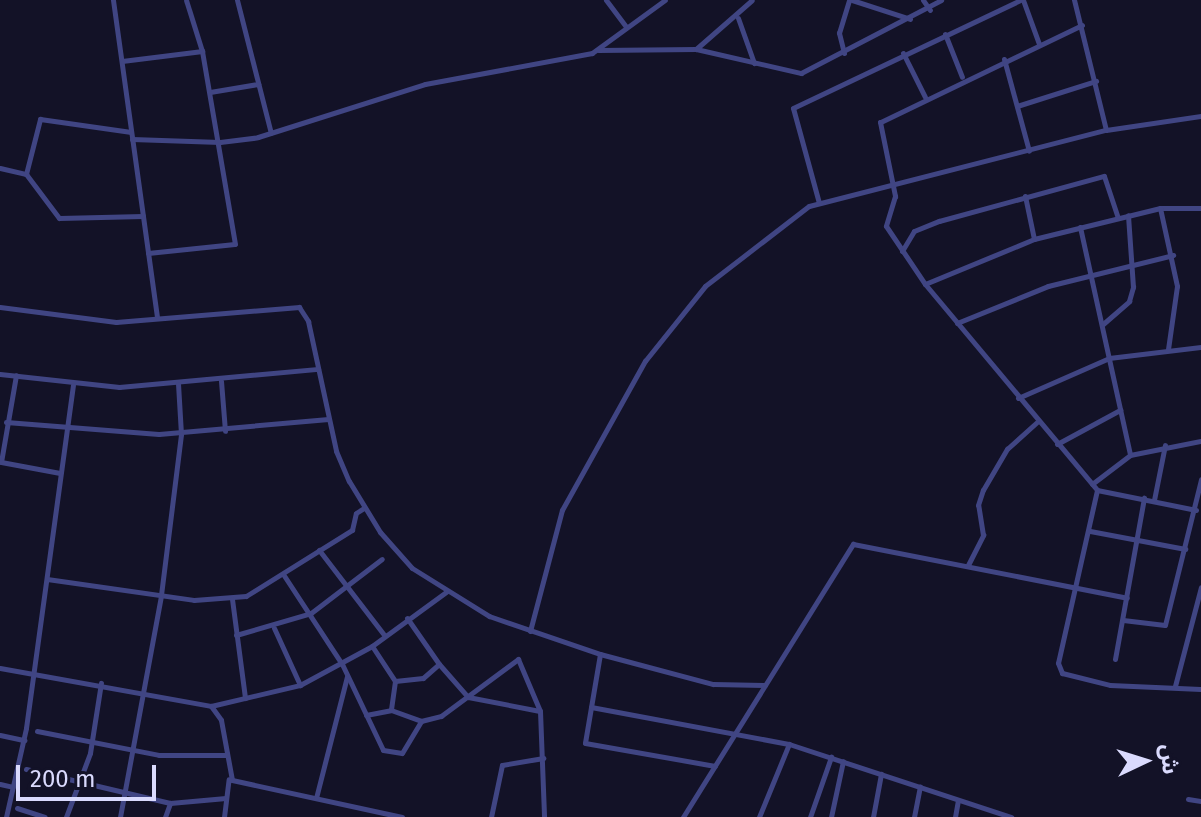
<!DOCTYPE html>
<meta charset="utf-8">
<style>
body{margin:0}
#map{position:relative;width:1201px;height:817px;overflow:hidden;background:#131227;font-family:"Fira Sans","Noto Sans Arabic",sans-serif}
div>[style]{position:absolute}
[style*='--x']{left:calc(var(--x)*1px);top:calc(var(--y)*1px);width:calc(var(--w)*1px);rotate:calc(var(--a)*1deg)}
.street>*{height:5px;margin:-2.5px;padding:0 2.5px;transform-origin:2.5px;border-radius:2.5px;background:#404583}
span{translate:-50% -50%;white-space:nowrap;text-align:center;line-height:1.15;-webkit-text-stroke:6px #131227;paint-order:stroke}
.north{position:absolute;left:1105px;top:721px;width:80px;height:80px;-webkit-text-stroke:6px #131227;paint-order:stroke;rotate:86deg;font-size:22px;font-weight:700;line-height:32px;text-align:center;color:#dadafd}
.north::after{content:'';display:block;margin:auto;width:28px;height:36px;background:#dadafd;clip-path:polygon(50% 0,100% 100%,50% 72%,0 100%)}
.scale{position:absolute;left:16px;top:765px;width:140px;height:36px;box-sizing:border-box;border:4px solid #dadafd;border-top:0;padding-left:10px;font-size:24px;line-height:28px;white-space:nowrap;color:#dadafd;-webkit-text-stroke:6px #131227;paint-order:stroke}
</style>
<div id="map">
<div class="street">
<i style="--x:113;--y:0;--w:321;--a:82.1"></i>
<i style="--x:237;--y:0;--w:137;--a:75.7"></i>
<i style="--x:606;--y:0;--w:34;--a:53"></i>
<i style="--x:852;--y:0;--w:61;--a:18.1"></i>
<i style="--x:923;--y:0;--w:12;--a:55"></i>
<i style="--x:1023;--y:0;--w:47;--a:70"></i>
<i style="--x:738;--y:18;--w:48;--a:70.4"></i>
<i style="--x:1082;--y:25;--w:224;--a:154.3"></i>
<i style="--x:880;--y:122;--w:76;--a:78.5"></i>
<i style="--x:895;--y:196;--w:31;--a:107"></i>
<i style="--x:886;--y:226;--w:70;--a:56.1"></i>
<i style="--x:925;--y:284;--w:268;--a:50.1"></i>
<i style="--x:1097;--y:490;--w:101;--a:11.4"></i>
<i style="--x:945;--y:34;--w:46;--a:68.4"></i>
<i style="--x:696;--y:49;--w:74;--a:-41.2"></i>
<i style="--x:598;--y:50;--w:98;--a:-0.6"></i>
<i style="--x:696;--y:49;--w:108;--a:12.9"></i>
<i style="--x:801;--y:73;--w:158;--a:-27.5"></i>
<i style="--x:844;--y:53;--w:21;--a:-104"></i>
<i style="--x:839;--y:33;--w:34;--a:-73"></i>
<i style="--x:903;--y:53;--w:49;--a:63.4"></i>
<i style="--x:1004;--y:59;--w:95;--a:74.8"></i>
<i style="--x:122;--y:61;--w:81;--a:-7.1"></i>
<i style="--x:210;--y:92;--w:49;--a:-9.5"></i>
<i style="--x:1017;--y:106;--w:83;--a:-17.6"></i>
<i style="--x:1106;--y:130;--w:96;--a:-8.4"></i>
<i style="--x:132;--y:139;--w:88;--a:2"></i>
<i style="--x:220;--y:142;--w:38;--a:-7"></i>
<i style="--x:258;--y:137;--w:175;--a:-17.6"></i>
<i style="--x:425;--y:84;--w:170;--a:-10.5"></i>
<i style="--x:592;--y:53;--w:90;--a:-36"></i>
<i style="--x:0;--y:168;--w:27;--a:13"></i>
<i style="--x:26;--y:174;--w:55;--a:53.1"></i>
<i style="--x:59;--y:218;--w:84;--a:-1.4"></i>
<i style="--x:26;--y:174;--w:57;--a:-75.7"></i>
<i style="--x:40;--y:119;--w:92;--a:8.1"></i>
<i style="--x:1025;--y:196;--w:44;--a:78.2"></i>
<i style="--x:819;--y:203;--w:98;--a:-105.3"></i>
<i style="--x:793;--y:108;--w:251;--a:-25.4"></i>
<i style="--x:1161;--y:208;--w:40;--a:0"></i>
<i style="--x:1080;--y:227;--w:233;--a:77.6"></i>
<i style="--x:902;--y:251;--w:23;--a:-59"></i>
<i style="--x:914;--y:231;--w:27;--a:-22"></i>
<i style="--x:939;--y:221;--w:171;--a:-15.3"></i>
<i style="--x:1104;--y:176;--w:44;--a:71.6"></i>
<i style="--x:148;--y:253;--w:87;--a:-5.9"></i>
<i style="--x:235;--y:244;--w:196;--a:-99.7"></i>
<i style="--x:202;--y:51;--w:53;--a:-107.4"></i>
<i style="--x:925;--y:284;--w:118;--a:-22.4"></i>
<i style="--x:1034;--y:239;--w:130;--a:-13.8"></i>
<i style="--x:1160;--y:208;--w:80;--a:77.7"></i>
<i style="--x:1177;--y:286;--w:64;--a:98.1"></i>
<i style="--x:0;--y:307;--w:117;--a:7.4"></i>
<i style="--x:116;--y:322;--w:184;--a:-4.7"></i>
<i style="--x:299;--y:307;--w:17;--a:57"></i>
<i style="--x:308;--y:321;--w:133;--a:77.8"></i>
<i style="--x:336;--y:451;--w:33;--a:67"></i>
<i style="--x:349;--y:481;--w:60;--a:58.7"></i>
<i style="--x:380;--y:532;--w:48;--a:48.4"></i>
<i style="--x:412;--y:568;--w:91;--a:31.9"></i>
<i style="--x:489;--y:616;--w:117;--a:18.9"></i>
<i style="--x:600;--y:654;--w:117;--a:14.9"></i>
<i style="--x:713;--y:684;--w:52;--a:1.1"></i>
<i style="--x:957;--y:323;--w:98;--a:-22.1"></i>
<i style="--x:1048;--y:286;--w:129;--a:-13.9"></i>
<i style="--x:1103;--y:324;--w:35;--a:-41"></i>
<i style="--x:1129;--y:301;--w:15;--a:-74"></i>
<i style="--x:1133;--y:287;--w:72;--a:-94"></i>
<i style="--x:0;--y:374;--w:120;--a:6.2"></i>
<i style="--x:119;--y:387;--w:200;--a:-5.2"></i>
<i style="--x:221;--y:381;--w:50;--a:85.4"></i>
<i style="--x:1018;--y:398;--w:99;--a:-23.7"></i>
<i style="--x:1109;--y:358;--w:93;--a:-6.8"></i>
<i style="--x:6;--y:422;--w:153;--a:4.5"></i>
<i style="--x:159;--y:434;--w:170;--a:-5.1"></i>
<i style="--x:1057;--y:444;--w:72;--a:-28.4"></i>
<i style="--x:1;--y:462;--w:88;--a:-80.2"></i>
<i style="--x:1;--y:462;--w:60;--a:10.6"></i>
<i style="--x:1092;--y:484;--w:48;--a:-37.3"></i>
<i style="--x:1130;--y:455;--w:72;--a:-11.2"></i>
<i style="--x:1097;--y:490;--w:177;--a:102.7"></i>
<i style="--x:1058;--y:663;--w:11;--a:68"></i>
<i style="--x:1062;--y:673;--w:49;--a:14"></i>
<i style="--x:1110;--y:685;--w:91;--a:2.5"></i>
<i style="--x:1154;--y:500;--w:56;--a:-78.7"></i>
<i style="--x:1090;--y:531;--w:97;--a:10.7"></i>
<i style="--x:319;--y:550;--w:108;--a:52.5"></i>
<i style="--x:968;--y:565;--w:34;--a:-63"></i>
<i style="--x:983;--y:535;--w:30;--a:-99"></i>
<i style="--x:978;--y:505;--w:16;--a:-72"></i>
<i style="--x:983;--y:490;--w:48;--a:-59.7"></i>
<i style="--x:1007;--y:449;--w:40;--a:-42"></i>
<i style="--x:283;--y:574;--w:108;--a:56.8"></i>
<i style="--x:342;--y:664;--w:95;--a:64.5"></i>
<i style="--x:383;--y:750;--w:19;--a:9"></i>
<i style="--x:402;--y:753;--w:37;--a:-59"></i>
<i style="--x:47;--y:579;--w:148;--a:8.1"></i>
<i style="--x:194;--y:600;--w:52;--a:-4.4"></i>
<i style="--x:246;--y:596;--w:125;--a:-31.9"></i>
<i style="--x:352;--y:530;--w:17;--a:-77"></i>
<i style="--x:356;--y:513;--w:9;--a:-32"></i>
<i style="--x:232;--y:599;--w:100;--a:82.5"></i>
<i style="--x:1123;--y:620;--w:42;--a:6.8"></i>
<i style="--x:1165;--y:625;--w:150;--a:-76.1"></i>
<i style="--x:274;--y:628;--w:63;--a:65.5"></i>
<i style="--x:530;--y:631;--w:125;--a:-75.2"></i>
<i style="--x:562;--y:510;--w:171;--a:-60.9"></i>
<i style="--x:645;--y:361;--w:96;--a:-51.3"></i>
<i style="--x:705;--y:286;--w:131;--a:-37.6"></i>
<i style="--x:809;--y:206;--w:307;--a:-14.4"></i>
<i style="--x:1106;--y:130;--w:134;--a:-103.8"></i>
<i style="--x:236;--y:635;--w:78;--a:-16.3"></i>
<i style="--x:311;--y:613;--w:89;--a:-37.3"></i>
<i style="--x:372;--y:646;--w:42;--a:56.7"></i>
<i style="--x:395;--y:681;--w:28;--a:-6"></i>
<i style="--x:423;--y:678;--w:21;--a:-41"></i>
<i style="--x:439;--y:664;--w:56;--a:-124.8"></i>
<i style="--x:600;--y:654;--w:90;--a:99.6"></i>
<i style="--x:585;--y:743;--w:132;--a:10"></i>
<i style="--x:1115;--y:659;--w:164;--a:-79.8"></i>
<i style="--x:439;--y:664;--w:44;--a:48.7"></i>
<i style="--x:468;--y:697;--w:73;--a:11"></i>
<i style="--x:0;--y:668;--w:214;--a:10.2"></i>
<i style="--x:211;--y:706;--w:17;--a:54"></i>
<i style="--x:221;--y:720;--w:61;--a:79.6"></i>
<i style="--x:232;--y:780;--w:174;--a:12.3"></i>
<i style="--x:395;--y:681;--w:29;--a:98"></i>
<i style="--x:391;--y:710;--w:32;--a:20"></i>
<i style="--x:421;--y:721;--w:21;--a:-14"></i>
<i style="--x:441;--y:716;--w:96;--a:-36.5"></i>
<i style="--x:518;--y:659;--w:56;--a:67.1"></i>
<i style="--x:540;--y:711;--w:106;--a:87.8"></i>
<i style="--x:1175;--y:686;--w:102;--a:-75.3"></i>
<i style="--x:211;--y:706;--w:91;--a:-13.3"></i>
<i style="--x:300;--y:685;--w:82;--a:-28.4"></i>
<i style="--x:372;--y:646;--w:92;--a:-36.1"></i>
<i style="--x:591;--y:707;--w:201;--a:10.6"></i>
<i style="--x:789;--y:744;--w:234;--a:18.2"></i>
<i style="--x:366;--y:715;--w:25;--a:-11"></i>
<i style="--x:37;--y:731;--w:124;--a:11.1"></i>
<i style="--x:159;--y:755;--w:66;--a:0"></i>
<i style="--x:0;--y:735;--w:25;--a:12"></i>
<i style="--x:26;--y:769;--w:148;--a:13.3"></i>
<i style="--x:170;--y:803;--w:56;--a:-5.1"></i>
<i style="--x:0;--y:784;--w:13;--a:13"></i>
<i style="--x:316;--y:798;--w:126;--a:-75.7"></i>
<i style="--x:1188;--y:799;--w:13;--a:9"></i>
<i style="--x:17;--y:808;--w:29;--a:18"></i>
<i style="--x:6;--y:817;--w:91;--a:-77.3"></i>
<i style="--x:26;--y:728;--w:346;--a:-82.2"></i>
<i style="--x:66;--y:817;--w:68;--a:-69.4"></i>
<i style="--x:90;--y:753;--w:71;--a:-81.1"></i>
<i style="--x:120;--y:817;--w:226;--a:-79.5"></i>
<i style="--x:161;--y:595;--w:162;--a:-82.9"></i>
<i style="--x:181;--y:434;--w:50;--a:-93.4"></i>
<i style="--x:165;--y:817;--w:15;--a:-70"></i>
<i style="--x:224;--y:817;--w:38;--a:-83"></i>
<i style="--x:491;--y:817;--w:53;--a:-78.1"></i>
<i style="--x:502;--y:765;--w:42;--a:-9.7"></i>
<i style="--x:683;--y:817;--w:322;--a:-58.1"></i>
<i style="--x:853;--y:544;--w:279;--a:11.1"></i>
<i style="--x:759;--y:817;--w:79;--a:-67.7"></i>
<i style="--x:810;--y:817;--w:64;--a:-70.7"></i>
<i style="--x:831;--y:817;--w:57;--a:-77.9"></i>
<i style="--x:873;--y:817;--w:44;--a:-79.5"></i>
<i style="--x:914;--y:817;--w:31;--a:-79"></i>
<i style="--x:955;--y:817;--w:17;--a:-80"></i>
</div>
<div class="north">ش</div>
<div class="scale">200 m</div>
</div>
